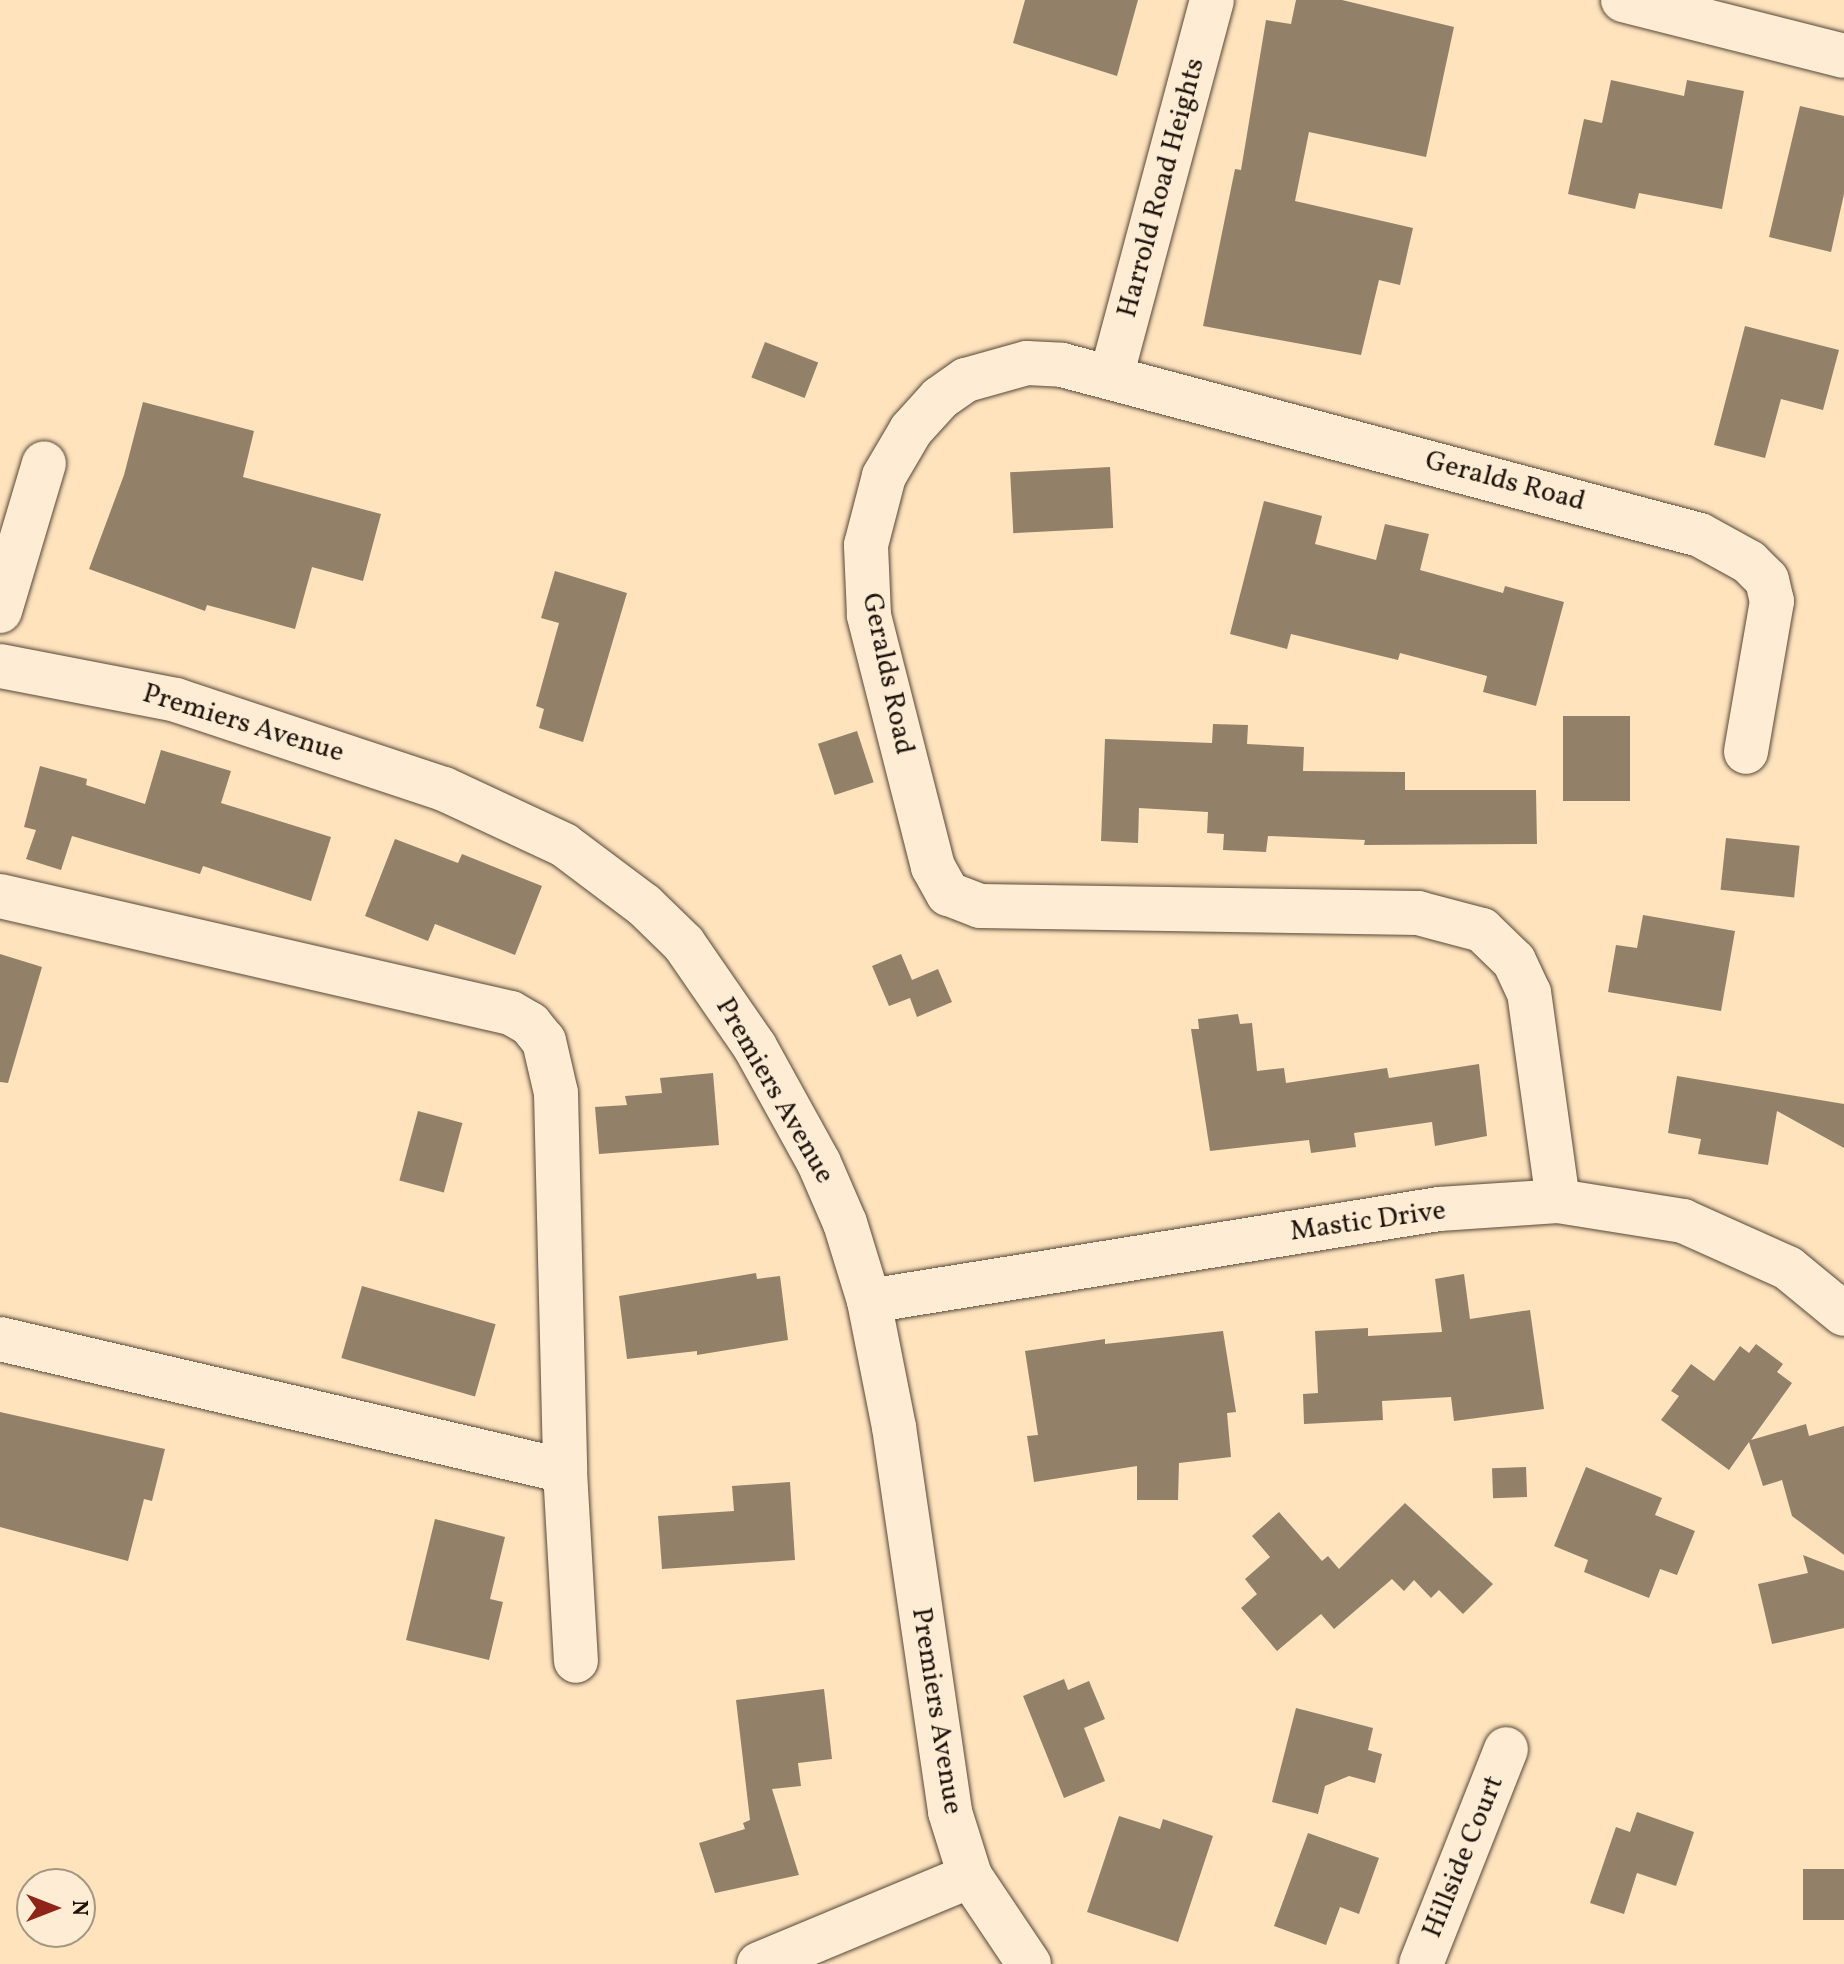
<!DOCTYPE html>
<style>
body{margin:0}
#map{position:relative;width:1844px;height:1964px;overflow:hidden;background:#fee3bd;font-family:Vollkorn,serif}
div>[style]{position:absolute}
[style*='--x']{left:calc(var(--x)*1px);top:calc(var(--y)*1px);width:calc(var(--w)*1px);rotate:calc(var(--a)*1deg)}
.building>*{inset:0;background:#938069;transform-origin:0 0}
.roads{filter:drop-shadow(0 0 2px #574839) drop-shadow(0 0 2px #574839)}
.minor>*{height:44px;margin:-22px;padding:0 22px;transform-origin:22px;border-radius:22px;background:#feedd4}
span{translate:-50% -50%;white-space:nowrap;text-align:center;line-height:1.15;-webkit-text-stroke:6px #feedd4;paint-order:stroke}
.street-label{font-size:28px;color:#1f140d}
.north{position:absolute;left:16px;top:1868px;width:80px;height:80px;box-sizing:border-box;background:#feedd4;border:2px solid #a59684;border-radius:50%;rotate:90deg;font-size:22px;font-weight:700;line-height:32px;text-align:center;color:#1f140d}
.north::after{content:'';display:block;margin:auto;width:28px;height:36px;background:#8f2418;clip-path:polygon(50% 0,100% 100%,50% 72%,0 100%)}
</style>
<div id="map">
<div class="building">
<i style="clip-path:polygon(1025px 0,1138px 0,1117px 76px,1013px 43px)"></i>
<i style="clip-path:polygon(1296px 0,1342px 0,1454px 27px,1426px 157px,1309px 132px,1295px 201px,1413px 228px,1400px 285px,1379px 280px,1361px 355px,1203px 326px,1235px 169px,1241px 170px,1266px 20px,1291px 24px)"></i>
<i style="clip-path:polygon(1611px 80px,1684px 96px,1687px 80px,1744px 91px,1722px 209px,1639px 193px,1635px 209px,1568px 194px,1584px 119px,1602px 123px)"></i>
<i style="clip-path:polygon(1800px 106px,1844px 116px,1844px 194px,1831px 252px,1769px 237px)"></i>
<i style="clip-path:polygon(1745px 326px,1839px 350px,1823px 410px,1781px 399px,1765px 458px,1714px 445px)"></i>
<i style="left:765px;top:342px;width:57px;height:38px;rotate:21deg"></i>
<i style="clip-path:polygon(143px 402px,254px 431px,243px 477px,381px 514px,363px 581px,312px 567px,295px 629px,207px 605px,205px 611px,89px 569px,124px 475px)"></i>
<i style="left:1110px;top:467px;width:61px;height:100px;rotate:87deg"></i>
<i style="clip-path:polygon(1264px 501px,1322px 516px,1315px 544px,1376px 560px,1385px 524px,1429px 534px,1420px 570px,1503px 593px,1505px 586px,1564px 602px,1536px 706px,1483px 692px,1487px 676px,1400px 653px,1398px 660px,1291px 634px,1287px 649px,1230px 634px)"></i>
<i style="clip-path:polygon(555px 571px,627px 593px,583px 742px,539px 728px,544px 709px,536px 706px,559px 623px,541px 618px)"></i>
<i style="left:1563px;top:716px;width:67px;height:85px"></i>
<i style="clip-path:polygon(1213px 724px,1248px 725px,1247px 744px,1304px 747px,1303px 771px,1405px 772px,1405px 790px,1536px 790px,1537px 844px,1364px 845px,1365px 840px,1268px 836px,1266px 852px,1223px 850px,1224px 834px,1207px 833px,1208px 812px,1139px 808px,1138px 843px,1101px 841px,1105px 739px,1212px 743px)"></i>
<i style="left:857px;top:731px;width:54px;height:41px;rotate:72deg"></i>
<i style="clip-path:polygon(161px 750px,231px 771px,221px 803px,331px 837px,311px 901px,203px 866px,200px 874px,72px 836px,61px 870px,26px 859px,36px 830px,24px 827px,40px 766px,87px 779px,86px 785px,145px 804px)"></i>
<i style="left:1726px;top:838px;width:74px;height:52px;rotate:6deg"></i>
<i style="clip-path:polygon(395px 839px,458px 863px,462px 854px,542px 886px,515px 955px,435px 924px,428px 941px,365px 916px)"></i>
<i style="clip-path:polygon(1643px 915px,1735px 931px,1721px 1011px,1608px 992px,1616px 945px,1637px 948px)"></i>
<i style="clip-path:polygon(0 954px,42px 967px,8px 1083px,0 1082px)"></i>
<i style="clip-path:polygon(901px 954px,912px 980px,938px 969px,952px 1002px,917px 1017px,910px 998px,889px 1006px,872px 966px)"></i>
<i style="clip-path:polygon(1238px 1014px,1240px 1024px,1252px 1023px,1257px 1071px,1284px 1068px,1286px 1083px,1387px 1068px,1389px 1078px,1479px 1064px,1487px 1136px,1435px 1146px,1432px 1122px,1354px 1133px,1356px 1147px,1311px 1153px,1309px 1140px,1210px 1151px,1191px 1029px,1199px 1029px,1198px 1019px)"></i>
<i style="clip-path:polygon(713px 1073px,719px 1145px,599px 1154px,595px 1107px,627px 1105px,625px 1096px,662px 1093px,660px 1078px)"></i>
<i style="clip-path:polygon(1677px 1076px,1844px 1104px,1844px 1148px,1777px 1111px,1768px 1165px,1698px 1154px,1701px 1139px,1668px 1133px)"></i>
<i style="left:418px;top:1111px;width:46px;height:72px;rotate:15deg"></i>
<i style="clip-path:polygon(756px 1273px,757px 1279px,780px 1276px,788px 1340px,697px 1355px,697px 1351px,627px 1359px,619px 1296px)"></i>
<i style="clip-path:polygon(1464px 1274px,1470px 1319px,1530px 1310px,1544px 1409px,1454px 1421px,1451px 1397px,1382px 1401px,1383px 1420px,1304px 1424px,1303px 1394px,1318px 1393px,1315px 1331px,1368px 1328px,1368px 1336px,1442px 1332px,1435px 1279px)"></i>
<i style="left:362px;top:1286px;width:139px;height:75px;rotate:16deg"></i>
<i style="clip-path:polygon(1223px 1331px,1236px 1412px,1227px 1413px,1231px 1457px,1179px 1463px,1178px 1500px,1137px 1500px,1137px 1466px,1034px 1482px,1027px 1436px,1038px 1435px,1025px 1351px,1105px 1339px,1105px 1344px)"></i>
<i style="clip-path:polygon(1756px 1344px,1783px 1364px,1777px 1372px,1792px 1383px,1751px 1440px,1806px 1424px,1809px 1436px,1844px 1426px,1844px 1555px,1792px 1516px,1782px 1480px,1763px 1486px,1749px 1442px,1729px 1470px,1661px 1420px,1679px 1396px,1671px 1391px,1691px 1364px,1714px 1381px,1740px 1346px,1749px 1353px)"></i>
<i style="clip-path:polygon(0 1412px,165px 1449px,152px 1501px,144px 1499px,128px 1561px,0 1527px)"></i>
<i style="left:1526px;top:1467px;width:30px;height:34px;rotate:88deg"></i>
<i style="clip-path:polygon(1586px 1467px,1662px 1498px,1655px 1515px,1695px 1531px,1677px 1575px,1660px 1569px,1649px 1598px,1584px 1572px,1588px 1560px,1554px 1546px)"></i>
<i style="clip-path:polygon(790px 1482px,795px 1560px,662px 1569px,658px 1516px,734px 1511px,732px 1486px)"></i>
<i style="clip-path:polygon(1405px 1503px,1493px 1584px,1463px 1614px,1439px 1590px,1431px 1598px,1414px 1580px,1404px 1591px,1392px 1579px,1334px 1629px,1321px 1614px,1277px 1651px,1241px 1608px,1257px 1594px,1245px 1579px,1270px 1557px,1252px 1536px,1279px 1512px,1322px 1561px,1328px 1556px,1339px 1569px)"></i>
<i style="clip-path:polygon(435px 1519px,505px 1537px,490px 1599px,503px 1602px,489px 1660px,406px 1640px)"></i>
<i style="clip-path:polygon(1803px 1555px,1844px 1571px,1844px 1628px,1772px 1644px,1758px 1584px,1808px 1573px)"></i>
<i style="clip-path:polygon(1064px 1679px,1068px 1690px,1089px 1681px,1105px 1719px,1084px 1728px,1105px 1781px,1064px 1798px,1023px 1696px)"></i>
<i style="clip-path:polygon(824px 1689px,832px 1759px,798px 1763px,801px 1786px,772px 1789px,799px 1875px,715px 1893px,699px 1843px,745px 1829px,743px 1823px,750px 1820px,736px 1700px)"></i>
<i style="clip-path:polygon(1296px 1708px,1373px 1728px,1368px 1750px,1382px 1754px,1375px 1783px,1349px 1776px,1325px 1786px,1318px 1814px,1272px 1802px)"></i>
<i style="clip-path:polygon(1637px 1812px,1694px 1832px,1676px 1886px,1637px 1873px,1624px 1914px,1590px 1903px,1616px 1827px,1630px 1832px)"></i>
<i style="clip-path:polygon(1119px 1816px,1160px 1829px,1163px 1819px,1213px 1836px,1178px 1942px,1087px 1912px)"></i>
<i style="clip-path:polygon(1308px 1833px,1379px 1858px,1359px 1914px,1340px 1907px,1326px 1945px,1274px 1926px)"></i>
<i style="left:1844px;top:1869px;width:51px;height:41px;rotate:90deg"></i>
</div>
<div class="roads">
<div class="minor">
<i style="--x:1623;--y:0;--w:228;--a:14.2"></i>
<i style="--x:1111;--y:377;--w:390;--a:-75"></i>
<i style="--x:0;--y:611;--w:154;--a:-73.4"></i>
<i style="--x:0;--y:666;--w:179;--a:10.9"></i>
<i style="--x:176;--y:700;--w:282;--a:18.4"></i>
<i style="--x:444;--y:789;--w:132;--a:25"></i>
<i style="--x:564;--y:845;--w:100;--a:36.9"></i>
<i style="--x:644;--y:905;--w:56;--a:44.3"></i>
<i style="--x:684;--y:944;--w:125;--a:55.4"></i>
<i style="--x:755;--y:1047;--w:132;--a:61.1"></i>
<i style="--x:819;--y:1163;--w:65;--a:66.6"></i>
<i style="--x:845;--y:1223;--w:82;--a:72.9"></i>
<i style="--x:869;--y:1301;--w:128;--a:78.8"></i>
<i style="--x:894;--y:1427;--w:389;--a:81.7"></i>
<i style="--x:950;--y:1812;--w:67;--a:72.6"></i>
<i style="--x:970;--y:1876;--w:106;--a:56.2"></i>
<i style="--x:0;--y:896;--w:524;--a:12.9"></i>
<i style="--x:511;--y:1013;--w:22;--a:30"></i>
<i style="--x:530;--y:1024;--w:22;--a:51"></i>
<i style="--x:544;--y:1041;--w:53;--a:77"></i>
<i style="--x:556;--y:1093;--w:378;--a:88.6"></i>
<i style="--x:565;--y:1471;--w:190;--a:86.7"></i>
<i style="--x:1558;--y:1201;--w:210;--a:-97.9"></i>
<i style="--x:1529;--y:993;--w:35;--a:-115"></i>
<i style="--x:1514;--y:961;--w:45;--a:-135.9"></i>
<i style="--x:1482;--y:930;--w:66;--a:-165.1"></i>
<i style="--x:1418;--y:913;--w:438;--a:-179.1"></i>
<i style="--x:980;--y:906;--w:34;--a:-159"></i>
<i style="--x:948;--y:894;--w:31;--a:-119"></i>
<i style="--x:933;--y:867;--w:260;--a:-104.3"></i>
<i style="--x:869;--y:615;--w:70;--a:-92.5"></i>
<i style="--x:866;--y:545;--w:71;--a:-75.4"></i>
<i style="--x:884;--y:476;--w:53;--a:-59.6"></i>
<i style="--x:911;--y:430;--w:43;--a:-47.8"></i>
<i style="--x:940;--y:398;--w:32;--a:-35"></i>
<i style="--x:966;--y:380;--w:63;--a:-15.6"></i>
<i style="--x:1027;--y:363;--w:35;--a:3"></i>
<i style="--x:1062;--y:365;--w:660;--a:14.92"></i>
<i style="--x:1700;--y:535;--w:56;--a:28.9"></i>
<i style="--x:1749;--y:562;--w:25;--a:45"></i>
<i style="--x:1767;--y:580;--w:22;--a:77"></i>
<i style="--x:1772;--y:601;--w:153;--a:99.8"></i>
<i style="--x:869;--y:1301;--w:577;--a:-9.17"></i>
<i style="--x:1439;--y:1209;--w:119;--a:-3.8"></i>
<i style="--x:1558;--y:1201;--w:127;--a:9.1"></i>
<i style="--x:1683;--y:1221;--w:115;--a:24.1"></i>
<i style="--x:1788;--y:1268;--w:72;--a:39.4"></i>
<i style="--x:0;--y:1339;--w:580;--a:13.15"></i>
<i style="--x:759;--y:1964;--w:229;--a:-22.6"></i>
<i style="--x:1421;--y:1964;--w:231;--a:-68.4"></i>
</div>
</div>
<div class="street-label">
<span style="left:1162px;top:188px;rotate:-75deg">Harrold Road Heights</span>
<span style="left:1505px;top:482px;rotate:15deg">Geralds Road</span>
<span style="left:887px;top:674px;rotate:78deg">Geralds Road</span>
<span style="left:243px;top:724px;rotate:17deg">Premiers Avenue</span>
<span style="left:774px;top:1091px;rotate:60deg">Premiers Avenue</span>
<span style="left:1368px;top:1222px;rotate:-8deg">Mastic Drive</span>
<span style="left:936px;top:1711px;rotate:81deg">Premiers Avenue</span>
<span style="left:1464px;top:1857px;rotate:-68deg">Hillside Court</span>
</div>
<div class="north">N</div>
</div>
